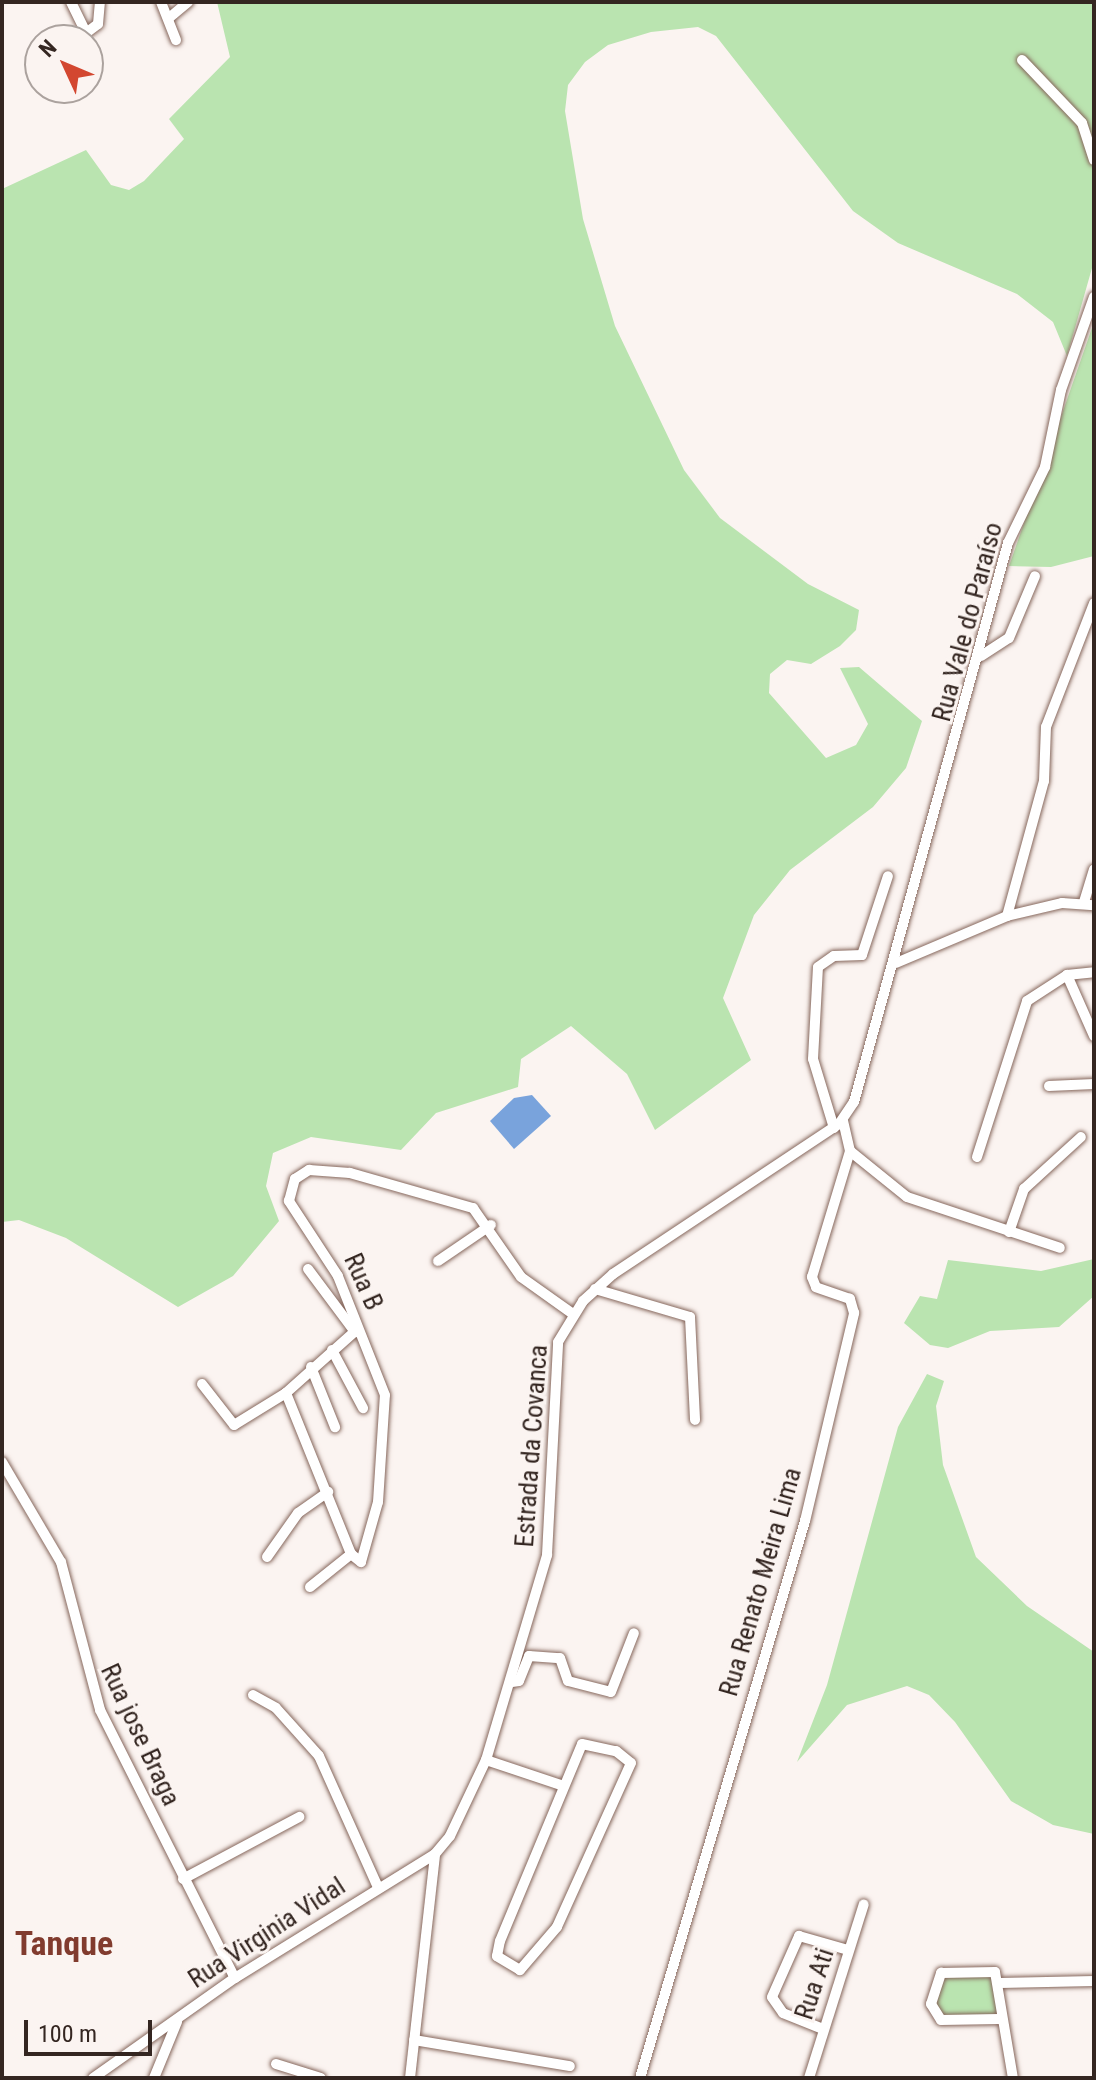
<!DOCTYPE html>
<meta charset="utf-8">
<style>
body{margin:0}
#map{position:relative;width:1096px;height:2080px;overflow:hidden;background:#fbf4f1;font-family:"Roboto Condensed",sans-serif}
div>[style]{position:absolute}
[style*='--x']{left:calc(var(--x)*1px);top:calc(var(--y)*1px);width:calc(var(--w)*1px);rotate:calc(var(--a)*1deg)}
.green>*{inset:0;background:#bae4b0}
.water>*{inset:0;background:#79a3dc}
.roads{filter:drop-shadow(0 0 2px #86675c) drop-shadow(0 0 2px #86675c)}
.minor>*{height:10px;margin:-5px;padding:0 5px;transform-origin:5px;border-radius:5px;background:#fff}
span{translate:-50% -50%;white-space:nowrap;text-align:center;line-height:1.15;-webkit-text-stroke:6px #fbf4f1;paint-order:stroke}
.street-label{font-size:26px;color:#342621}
.district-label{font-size:34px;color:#813b2e;font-weight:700}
.frame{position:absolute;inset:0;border:4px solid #342621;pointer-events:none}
.north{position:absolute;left:24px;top:24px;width:80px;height:80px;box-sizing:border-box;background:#fbf4f1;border:2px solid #aba29e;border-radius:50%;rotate:314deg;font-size:22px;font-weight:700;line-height:32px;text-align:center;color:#342621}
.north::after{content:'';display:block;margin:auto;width:28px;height:36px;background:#d34730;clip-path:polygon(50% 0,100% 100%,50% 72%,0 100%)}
.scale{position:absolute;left:24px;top:2020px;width:128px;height:36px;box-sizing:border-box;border:4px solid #342621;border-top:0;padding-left:10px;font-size:24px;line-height:28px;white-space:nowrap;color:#342621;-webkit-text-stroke:6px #fbf4f1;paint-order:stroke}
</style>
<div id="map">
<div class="green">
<i style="clip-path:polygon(217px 2px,1094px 2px,1094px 261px,1067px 356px,1053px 322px,1017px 294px,898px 243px,853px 211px,716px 36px,698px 27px,651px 32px,608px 45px,585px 62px,568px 85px,565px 111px,583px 219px,615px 326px,684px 470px,720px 518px,808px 584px,859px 610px,856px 630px,840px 646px,811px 664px,787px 660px,770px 674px,769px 693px,826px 758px,856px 745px,868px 724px,840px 668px,859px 667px,922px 721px,906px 768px,873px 807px,790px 870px,754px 915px,723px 998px,751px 1060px,655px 1130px,627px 1074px,571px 1026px,521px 1059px,518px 1087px,436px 1113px,401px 1150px,311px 1137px,273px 1153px,266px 1186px,279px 1221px,233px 1276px,178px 1307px,66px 1238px,19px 1220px,2px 1222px,2px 189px,86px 150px,111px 185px,129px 190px,144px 181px,184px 139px,169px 119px,230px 57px)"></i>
<i style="clip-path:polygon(1094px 322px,1094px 556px,1051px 567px,1009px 566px)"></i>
<i style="clip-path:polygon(1094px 1259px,1094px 1296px,1059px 1327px,990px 1331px,948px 1348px,930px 1345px,904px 1323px,920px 1296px,937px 1299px,948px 1260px,1041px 1271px)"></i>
<i style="clip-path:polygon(927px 1374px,944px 1381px,936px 1406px,943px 1465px,976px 1557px,1027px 1606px,1094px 1652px,1094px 1834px,1053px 1825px,1011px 1801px,955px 1722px,929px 1695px,907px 1686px,847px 1705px,797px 1762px,827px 1685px,898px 1427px)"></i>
<i style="clip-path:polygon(994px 1976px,998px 2017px,943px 2019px,934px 2013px,940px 1978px)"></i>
</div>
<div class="water">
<i style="clip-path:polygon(532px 1095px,551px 1116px,514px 1149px,490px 1121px,514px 1098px)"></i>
</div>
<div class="roads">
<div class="minor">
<i style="--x:71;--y:2;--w:34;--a:64"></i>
<i style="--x:86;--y:33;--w:15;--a:-37"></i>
<i style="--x:98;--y:24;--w:22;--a:-85"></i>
<i style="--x:161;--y:2;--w:41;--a:68.5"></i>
<i style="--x:169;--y:18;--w:25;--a:-40"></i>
<i style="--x:1022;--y:60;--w:87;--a:46.4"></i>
<i style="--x:1082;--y:123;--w:39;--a:72"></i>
<i style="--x:981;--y:656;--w:33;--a:-33"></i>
<i style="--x:1009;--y:638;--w:67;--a:-67.2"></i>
<i style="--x:1084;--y:902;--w:34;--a:-73"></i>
<i style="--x:1007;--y:916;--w:140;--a:-74.7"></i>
<i style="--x:1044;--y:781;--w:54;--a:-87.9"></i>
<i style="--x:1046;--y:727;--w:133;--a:-68.8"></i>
<i style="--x:896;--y:963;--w:121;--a:-22.9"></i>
<i style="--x:1007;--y:916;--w:57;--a:-13.3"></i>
<i style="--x:1062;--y:903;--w:32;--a:4"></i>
<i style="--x:1067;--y:975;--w:67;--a:66.1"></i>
<i style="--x:1049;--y:1086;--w:45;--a:-2.5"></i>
<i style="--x:834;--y:1128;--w:72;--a:-106.9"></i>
<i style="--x:813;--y:1059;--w:92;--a:-86.9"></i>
<i style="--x:818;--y:967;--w:19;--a:-35"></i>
<i style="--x:834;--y:956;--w:28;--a:-2"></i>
<i style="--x:862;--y:955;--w:83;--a:-71.8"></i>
<i style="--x:850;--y:1151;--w:73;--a:38.9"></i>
<i style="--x:907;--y:1197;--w:161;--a:18.4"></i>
<i style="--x:977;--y:1157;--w:164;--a:-72.2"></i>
<i style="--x:1027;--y:1001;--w:48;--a:-33"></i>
<i style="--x:1067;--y:975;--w:27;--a:-6"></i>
<i style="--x:1009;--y:1232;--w:46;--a:-70.8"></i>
<i style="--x:1024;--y:1189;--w:77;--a:-42.4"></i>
<i style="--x:438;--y:1261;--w:64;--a:-34.2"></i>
<i style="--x:308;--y:1269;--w:79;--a:53.3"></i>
<i style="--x:595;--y:1289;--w:99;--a:16.4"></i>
<i style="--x:690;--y:1317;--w:103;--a:87.2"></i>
<i style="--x:352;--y:1334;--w:89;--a:138.2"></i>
<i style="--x:286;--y:1393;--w:174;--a:68"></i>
<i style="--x:351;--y:1554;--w:13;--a:39"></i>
<i style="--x:361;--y:1562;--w:62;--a:-74.2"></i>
<i style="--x:378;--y:1502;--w:107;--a:-86.3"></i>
<i style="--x:385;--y:1395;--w:128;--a:-111.6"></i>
<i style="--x:338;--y:1276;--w:90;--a:-123.2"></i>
<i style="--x:289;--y:1201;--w:23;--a:-75"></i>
<i style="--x:295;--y:1179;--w:17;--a:-33"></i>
<i style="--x:309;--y:1170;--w:41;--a:4.2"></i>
<i style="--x:350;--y:1173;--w:128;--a:15.9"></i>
<i style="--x:473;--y:1208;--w:84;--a:55.2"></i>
<i style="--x:521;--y:1277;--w:64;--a:35.4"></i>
<i style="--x:332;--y:1350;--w:66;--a:61.9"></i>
<i style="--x:311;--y:1367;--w:65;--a:68.2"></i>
<i style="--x:202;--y:1384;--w:52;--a:52"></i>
<i style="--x:234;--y:1425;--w:61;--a:-31.6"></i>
<i style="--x:2;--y:1462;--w:116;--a:59.5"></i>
<i style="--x:61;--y:1562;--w:153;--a:75.2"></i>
<i style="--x:100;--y:1710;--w:300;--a:63.3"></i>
<i style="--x:267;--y:1557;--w:54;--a:-54.8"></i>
<i style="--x:298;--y:1513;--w:37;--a:-35"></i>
<i style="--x:310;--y:1587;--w:53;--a:-38.8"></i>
<i style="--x:512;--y:1682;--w:7;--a:-8"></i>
<i style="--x:519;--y:1681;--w:27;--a:-68"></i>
<i style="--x:529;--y:1656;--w:31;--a:4"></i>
<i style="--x:560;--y:1658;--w:24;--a:71"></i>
<i style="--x:568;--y:1681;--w:44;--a:14.3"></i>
<i style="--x:611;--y:1692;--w:63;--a:-68.7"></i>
<i style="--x:253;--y:1695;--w:26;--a:29"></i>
<i style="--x:276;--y:1708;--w:64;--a:48.1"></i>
<i style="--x:319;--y:1756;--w:144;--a:65.8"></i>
<i style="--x:582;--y:1744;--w:35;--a:12"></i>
<i style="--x:616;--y:1751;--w:19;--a:39"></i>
<i style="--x:631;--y:1763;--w:180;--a:114.3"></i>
<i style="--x:557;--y:1927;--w:57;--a:130.7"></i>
<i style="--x:520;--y:1970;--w:27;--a:-149"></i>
<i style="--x:497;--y:1956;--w:15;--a:-79"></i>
<i style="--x:500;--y:1941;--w:213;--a:-67.4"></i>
<i style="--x:486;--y:1760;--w:82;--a:18.4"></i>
<i style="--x:183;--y:1879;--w:132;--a:-28.1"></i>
<i style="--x:1000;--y:1983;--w:94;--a:-1.2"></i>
<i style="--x:999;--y:2019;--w:58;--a:179"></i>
<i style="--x:941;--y:2020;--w:19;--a:-122"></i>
<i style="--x:931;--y:2004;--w:33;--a:-72"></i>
<i style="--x:941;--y:1973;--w:54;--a:-1.1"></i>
<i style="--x:995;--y:1972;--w:108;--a:80.4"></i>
<i style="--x:823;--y:2029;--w:43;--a:-158.2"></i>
<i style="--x:783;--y:2013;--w:19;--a:-125"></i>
<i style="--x:772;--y:1997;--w:67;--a:-66.1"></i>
<i style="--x:799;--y:1936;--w:51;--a:15.9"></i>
<i style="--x:414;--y:2040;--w:158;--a:9.5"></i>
<i style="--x:276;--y:2064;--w:47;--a:17.3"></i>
<i style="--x:93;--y:2078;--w:174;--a:-35.2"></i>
<i style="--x:235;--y:1978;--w:235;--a:-31.8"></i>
<i style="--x:435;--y:1854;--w:23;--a:-50"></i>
<i style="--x:450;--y:1836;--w:84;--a:-64.7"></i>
<i style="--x:486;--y:1760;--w:214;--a:-73.4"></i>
<i style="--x:547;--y:1555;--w:213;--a:-87"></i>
<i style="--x:558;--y:1342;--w:48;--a:-58.6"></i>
<i style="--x:583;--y:1301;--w:40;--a:-42"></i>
<i style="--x:613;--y:1274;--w:271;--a:-33.6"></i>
<i style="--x:839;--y:1124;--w:27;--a:-56"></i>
<i style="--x:854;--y:1102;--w:580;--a:-74.6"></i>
<i style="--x:1008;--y:543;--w:85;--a:-64"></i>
<i style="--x:1045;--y:467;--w:79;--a:-78.3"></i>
<i style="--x:1061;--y:390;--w:99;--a:-70.5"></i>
<i style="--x:154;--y:2078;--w:61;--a:-67.7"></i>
<i style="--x:410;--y:2078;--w:225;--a:-83.6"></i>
<i style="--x:640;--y:2078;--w:581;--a:-73.5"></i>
<i style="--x:805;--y:1521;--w:214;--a:-76.7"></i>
<i style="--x:854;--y:1313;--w:15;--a:-106"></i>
<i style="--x:850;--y:1299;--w:36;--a:-161"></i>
<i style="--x:816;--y:1287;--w:11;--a:-112"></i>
<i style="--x:812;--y:1277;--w:132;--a:-73.2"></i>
<i style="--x:850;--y:1151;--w:32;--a:-103"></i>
<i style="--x:809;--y:2078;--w:182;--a:-72.5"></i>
</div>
</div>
<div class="street-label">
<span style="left:968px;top:622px;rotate:-75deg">Rua Vale do Paraíso</span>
<span style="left:363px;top:1282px;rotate:66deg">Rua B</span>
<span style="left:532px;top:1446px;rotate:-86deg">Estrada da Covanca</span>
<span style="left:761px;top:1582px;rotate:-74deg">Rua Renato Meira Lima</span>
<span style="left:140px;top:1735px;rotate:65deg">Rua jose Braga</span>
<span style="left:267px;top:1933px;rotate:-33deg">Rua Virginia Vidal</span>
<span style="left:815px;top:1984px;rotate:-72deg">Rua Ati</span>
</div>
<div class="district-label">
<span style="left:64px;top:1944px">Tanque</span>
</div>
<div class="frame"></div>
<div class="north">N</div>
<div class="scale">100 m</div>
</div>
